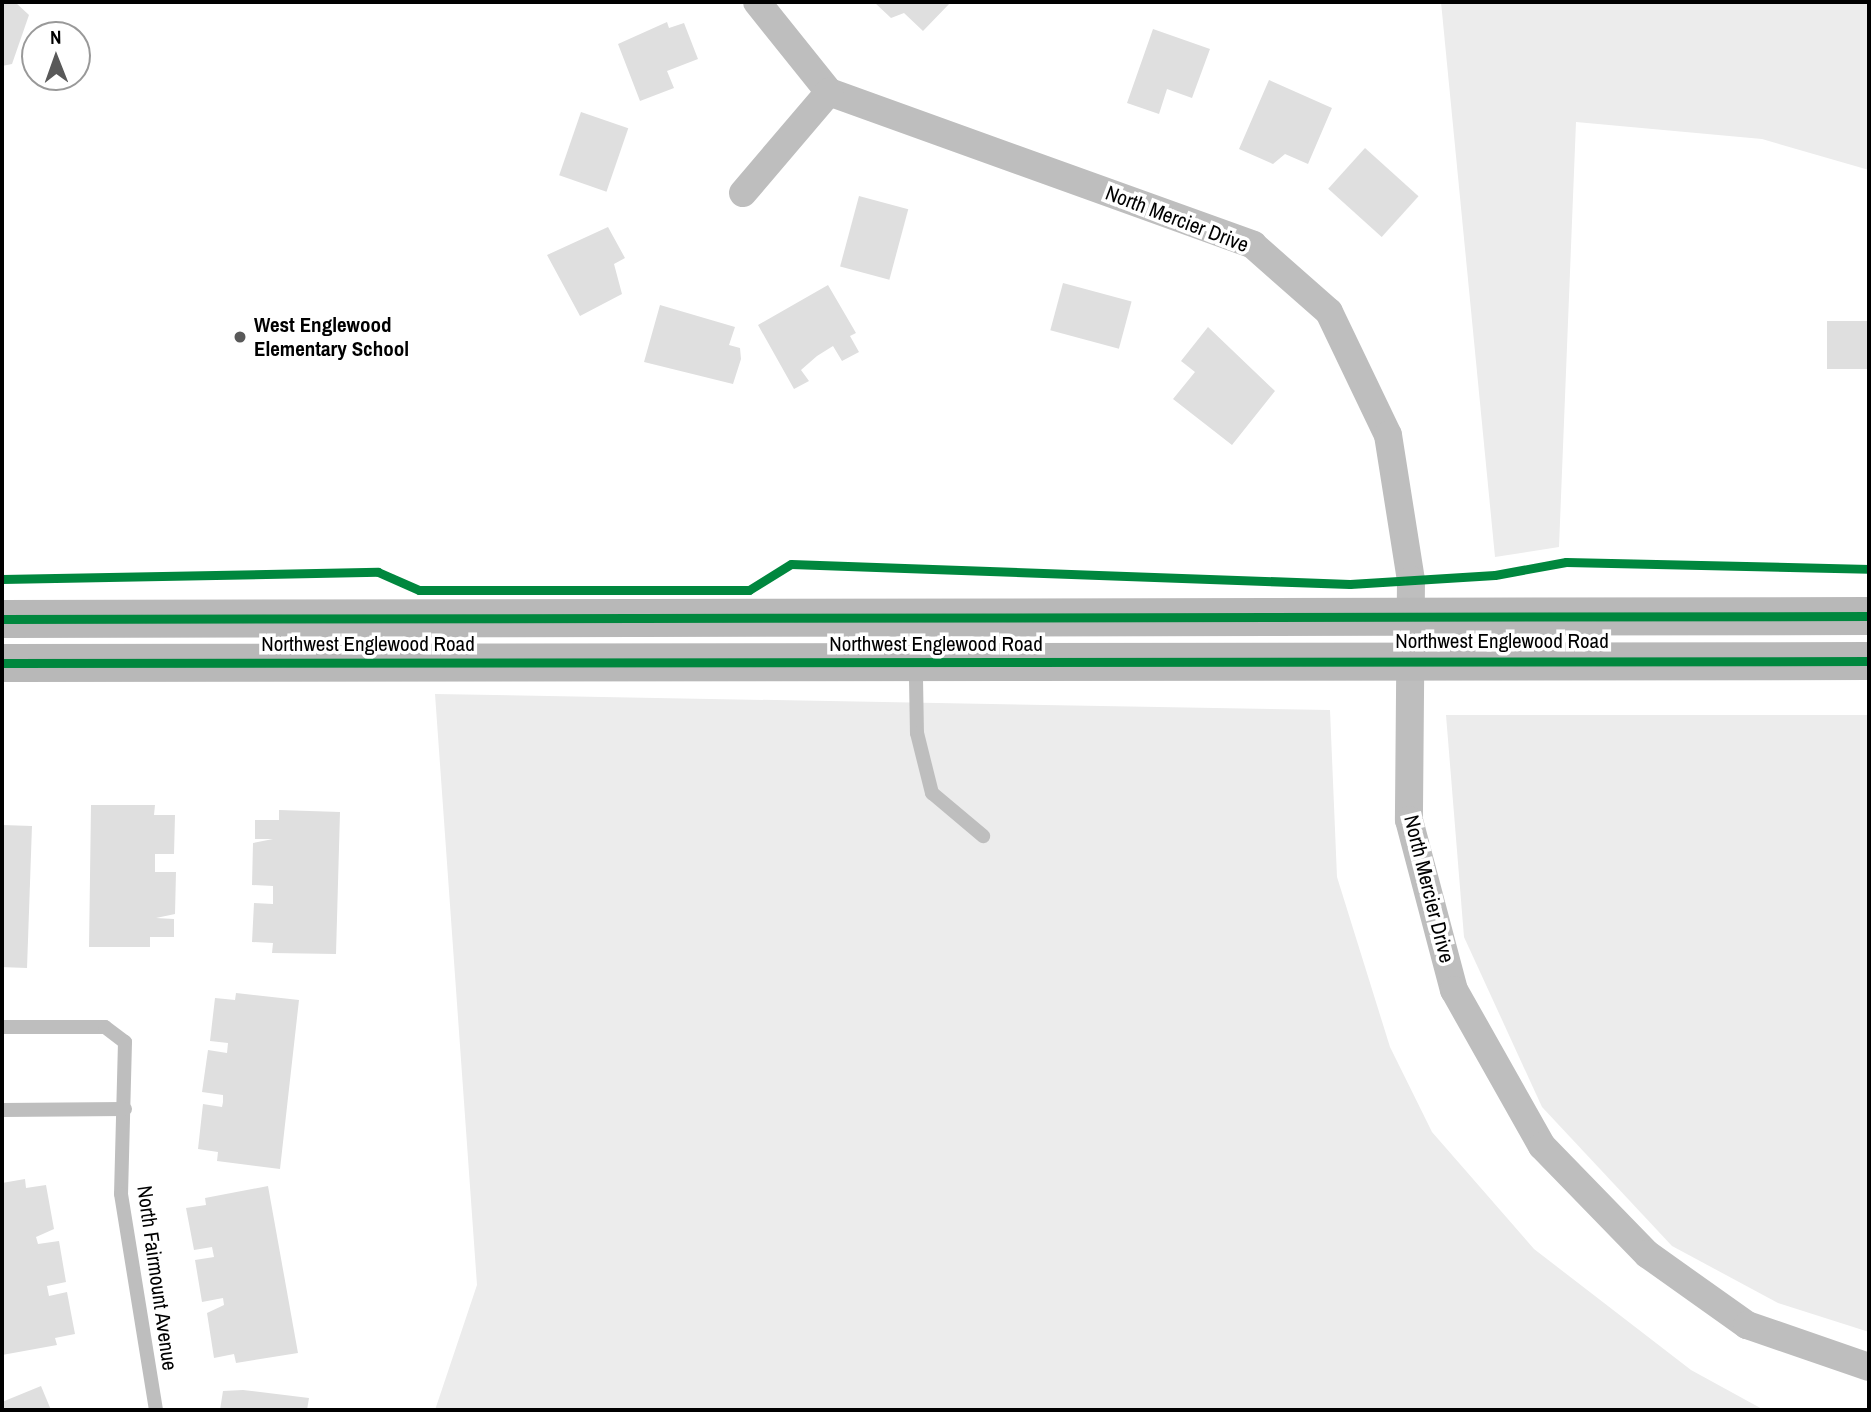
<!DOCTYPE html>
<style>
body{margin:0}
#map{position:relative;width:1871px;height:1412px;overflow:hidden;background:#fff;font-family:"Archivo Narrow",sans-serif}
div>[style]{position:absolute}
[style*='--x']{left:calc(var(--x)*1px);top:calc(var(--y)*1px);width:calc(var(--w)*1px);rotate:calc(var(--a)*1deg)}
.green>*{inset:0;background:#ececec}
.building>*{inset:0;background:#dfdfdf;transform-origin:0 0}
.service>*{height:14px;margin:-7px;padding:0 7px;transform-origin:7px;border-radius:7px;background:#bebebe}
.minor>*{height:28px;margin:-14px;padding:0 14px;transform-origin:14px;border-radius:14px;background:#bebebe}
.secondary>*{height:38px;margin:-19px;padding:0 19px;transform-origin:19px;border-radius:19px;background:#b8b8b8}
.cycleway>*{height:9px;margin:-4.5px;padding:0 4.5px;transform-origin:4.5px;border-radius:4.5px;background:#00873e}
.dots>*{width:19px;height:19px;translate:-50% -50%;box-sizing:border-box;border:4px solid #fff;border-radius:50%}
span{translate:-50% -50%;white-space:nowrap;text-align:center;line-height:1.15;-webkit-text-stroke:7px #fff;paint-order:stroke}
.street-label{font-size:21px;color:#000}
.poi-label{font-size:21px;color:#000;font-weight:700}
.left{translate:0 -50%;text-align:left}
.frame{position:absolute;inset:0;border:4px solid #000;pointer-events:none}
.north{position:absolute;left:21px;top:21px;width:70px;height:70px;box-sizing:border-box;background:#fff;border:2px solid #999;border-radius:50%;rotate:359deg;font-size:19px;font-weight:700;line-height:28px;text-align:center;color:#000}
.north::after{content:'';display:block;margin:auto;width:24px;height:32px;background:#595959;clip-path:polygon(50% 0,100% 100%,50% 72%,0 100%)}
</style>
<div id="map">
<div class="green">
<i style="clip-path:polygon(1441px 2px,1869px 2px,1869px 170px,1762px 139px,1576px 122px,1559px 547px,1495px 557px)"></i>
<i style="clip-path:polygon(435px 694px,1330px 710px,1337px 877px,1390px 1047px,1432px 1132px,1534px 1249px,1691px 1370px,1764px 1410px,435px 1410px,477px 1285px)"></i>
<i style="clip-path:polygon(1446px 715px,1869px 715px,1869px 1332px,1778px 1303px,1672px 1246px,1542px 1107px,1464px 937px)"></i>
</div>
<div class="building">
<i style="clip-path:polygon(2px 2px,15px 2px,29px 15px,12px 64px,2px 66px)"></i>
<i style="clip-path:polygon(874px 2px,951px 2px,923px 31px,904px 13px,891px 18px)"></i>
<i style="clip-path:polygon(667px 22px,669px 28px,684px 23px,698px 59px,667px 71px,674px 88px,640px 101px,618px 44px)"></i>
<i style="clip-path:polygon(1153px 29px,1210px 49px,1192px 98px,1167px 89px,1159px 114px,1127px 103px)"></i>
<i style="clip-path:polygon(1269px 80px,1332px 108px,1308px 164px,1285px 154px,1273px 164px,1239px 149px)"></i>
<i style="left:581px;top:112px;width:50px;height:67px;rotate:19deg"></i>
<i style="left:1365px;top:148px;width:72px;height:55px;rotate:42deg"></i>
<i style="left:859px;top:196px;width:51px;height:73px;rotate:15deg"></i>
<i style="clip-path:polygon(608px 227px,625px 258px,614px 264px,622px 294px,580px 316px,547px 255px)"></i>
<i style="left:1063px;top:283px;width:71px;height:49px;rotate:15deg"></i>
<i style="clip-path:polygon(828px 285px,856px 333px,850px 336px,859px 352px,842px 361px,833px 346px,817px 356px,801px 370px,809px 381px,794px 389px,758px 325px)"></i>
<i style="clip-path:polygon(660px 305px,735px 327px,729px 345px,740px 348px,741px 359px,733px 384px,644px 362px)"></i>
<i style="left:1869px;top:321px;width:48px;height:42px;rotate:90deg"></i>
<i style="clip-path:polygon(1208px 327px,1275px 391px,1232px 445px,1173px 399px,1195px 372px,1181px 361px)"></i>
<i style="clip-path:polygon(91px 805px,155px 805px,154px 815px,175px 815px,174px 854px,155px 854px,155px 872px,176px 872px,175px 914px,156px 918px,174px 919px,174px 937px,150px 937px,150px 947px,89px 947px)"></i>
<i style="clip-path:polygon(279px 810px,340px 812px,336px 954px,272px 953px,273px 943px,252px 942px,254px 903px,273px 904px,273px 886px,252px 885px,253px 843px,273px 839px,255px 839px,255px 820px,279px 820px)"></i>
<i style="left:2px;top:825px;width:30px;height:142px;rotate:2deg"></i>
<i style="clip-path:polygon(236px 993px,299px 1000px,280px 1169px,217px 1161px,218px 1152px,198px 1149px,203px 1104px,222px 1107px,223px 1102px,223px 1095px,202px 1092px,208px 1050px,227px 1053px,228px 1043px,210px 1041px,215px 998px,235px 1000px)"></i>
<i style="clip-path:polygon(25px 1179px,26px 1188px,46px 1185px,54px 1229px,36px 1237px,38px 1244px,59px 1241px,66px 1282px,47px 1286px,49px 1296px,67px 1292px,75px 1334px,55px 1338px,57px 1345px,2px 1355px,2px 1183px)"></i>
<i style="clip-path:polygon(268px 1186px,298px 1353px,236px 1363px,234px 1354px,214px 1358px,207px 1313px,224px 1305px,223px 1298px,202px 1302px,195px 1260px,214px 1257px,212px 1247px,194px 1250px,186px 1208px,206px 1205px,205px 1198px)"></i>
<i style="clip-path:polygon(41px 1386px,51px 1410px,2px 1410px,2px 1402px)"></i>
<i style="clip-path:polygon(243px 1390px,309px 1398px,307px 1410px,220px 1410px,223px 1391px)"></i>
</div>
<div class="service">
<i style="--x:915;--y:621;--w:112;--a:89"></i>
<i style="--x:917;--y:733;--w:62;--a:76"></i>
<i style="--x:932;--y:793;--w:67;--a:40.1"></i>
<i style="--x:2;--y:1027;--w:103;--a:0"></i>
<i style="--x:105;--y:1027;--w:25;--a:37"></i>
<i style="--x:125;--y:1042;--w:152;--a:91.5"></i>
<i style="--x:121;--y:1194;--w:219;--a:80.8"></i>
<i style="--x:2;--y:1110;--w:123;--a:-0.5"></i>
</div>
<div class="minor">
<i style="--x:757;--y:2;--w:115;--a:51.3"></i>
<i style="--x:829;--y:92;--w:451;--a:19.8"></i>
<i style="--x:1253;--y:245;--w:101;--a:41.4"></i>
<i style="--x:1329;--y:312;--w:136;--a:64.4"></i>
<i style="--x:1388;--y:435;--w:147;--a:81"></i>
<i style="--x:1411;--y:580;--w:240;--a:90.5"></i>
<i style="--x:1409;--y:820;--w:176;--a:75.2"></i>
<i style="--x:1454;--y:990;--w:179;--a:60.6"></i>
<i style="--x:1542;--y:1146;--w:151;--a:45.8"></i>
<i style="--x:1647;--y:1254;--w:123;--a:35.4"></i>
<i style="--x:1747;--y:1325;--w:129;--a:19"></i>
<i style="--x:743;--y:193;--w:133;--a:-49.6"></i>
</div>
<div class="secondary">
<i style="--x:2;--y:619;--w:1867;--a:-0.09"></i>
<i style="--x:2;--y:663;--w:1867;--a:-0.06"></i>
</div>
<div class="cycleway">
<i style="--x:2;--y:579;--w:376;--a:-1.1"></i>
<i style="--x:378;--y:572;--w:45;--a:23.7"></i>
<i style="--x:419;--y:590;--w:330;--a:0"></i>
<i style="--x:749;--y:590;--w:49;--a:-31.8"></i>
<i style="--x:791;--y:564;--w:559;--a:2.05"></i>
<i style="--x:1350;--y:584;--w:145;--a:-3.6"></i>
<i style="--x:1495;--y:575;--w:72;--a:-10.4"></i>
<i style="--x:1566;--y:562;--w:303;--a:1.3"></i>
<i style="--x:2;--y:619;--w:1867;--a:-0.09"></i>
<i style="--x:2;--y:663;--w:1867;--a:-0.06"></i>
</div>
<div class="dots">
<i style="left:240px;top:337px;background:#595959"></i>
</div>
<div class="street-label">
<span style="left:1177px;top:219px;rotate:21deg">North Mercier Drive</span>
<span style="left:1502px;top:641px">Northwest Englewood Road</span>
<span style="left:368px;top:644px">Northwest Englewood Road</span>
<span style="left:936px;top:644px">Northwest Englewood Road</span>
<span style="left:1429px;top:889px;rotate:76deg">North Mercier Drive</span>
<span style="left:157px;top:1278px;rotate:82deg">North Fairmount Avenue</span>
</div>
<div class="poi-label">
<span class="left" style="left:254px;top:337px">West Englewood<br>Elementary School</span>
</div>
<div class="frame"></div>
<div class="north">N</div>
</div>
